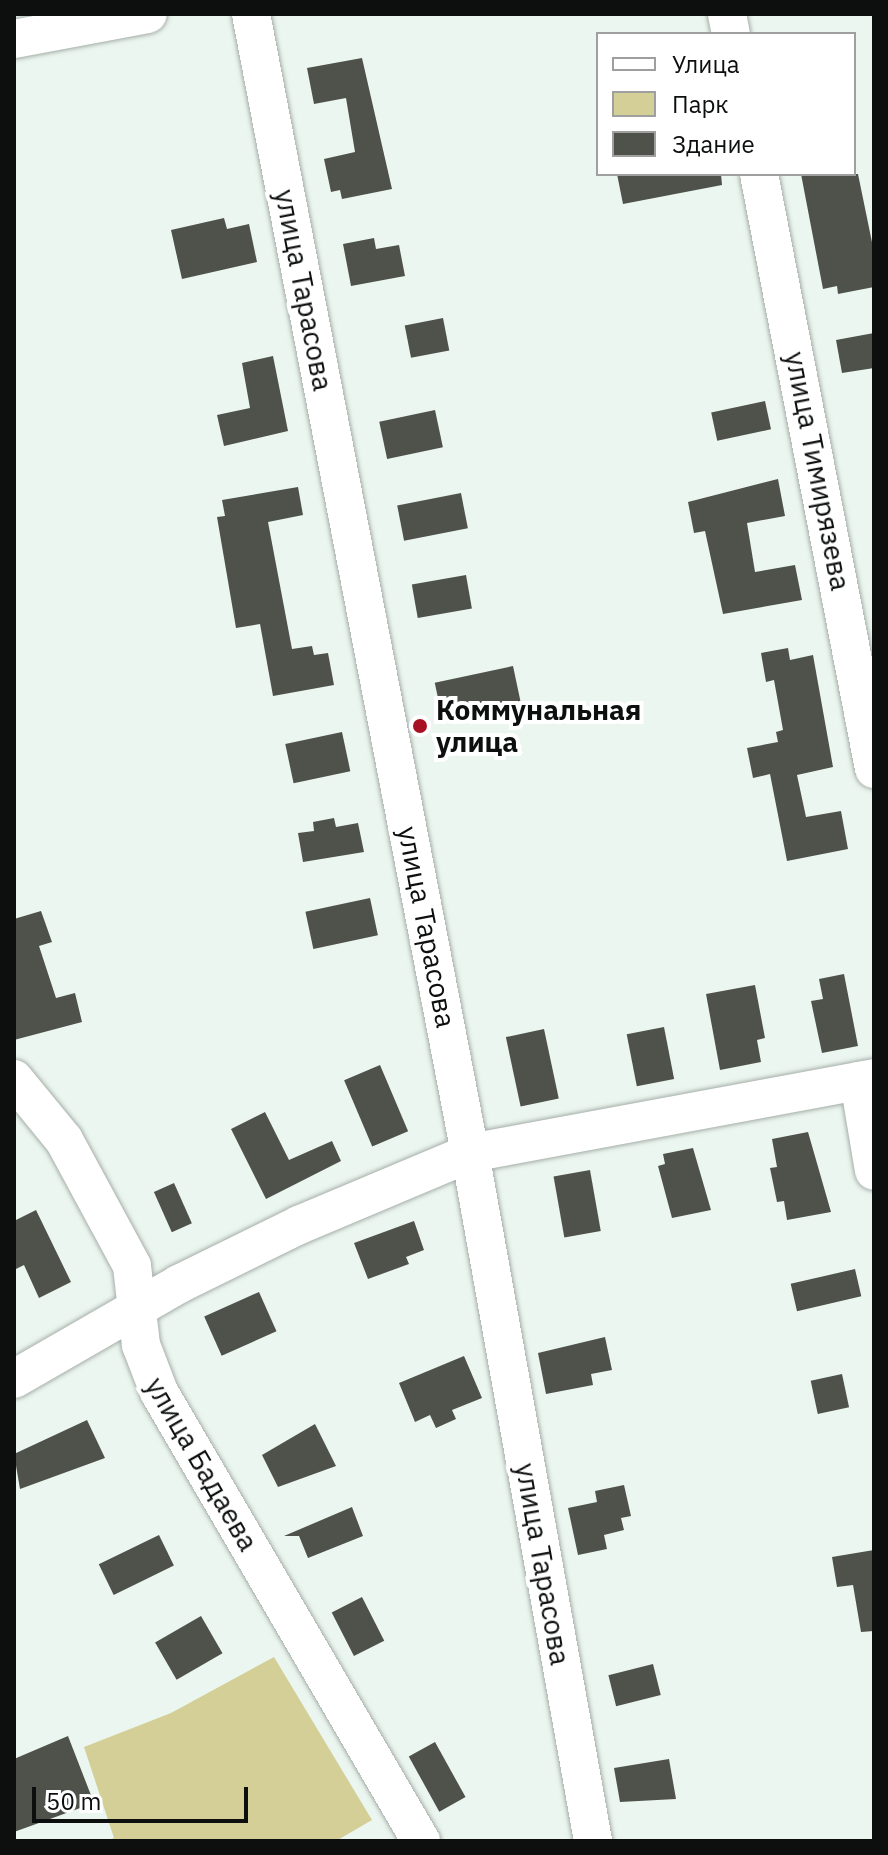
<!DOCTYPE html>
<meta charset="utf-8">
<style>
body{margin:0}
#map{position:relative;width:888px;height:1855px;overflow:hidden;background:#ecf6f0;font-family:"IBM Plex Sans",sans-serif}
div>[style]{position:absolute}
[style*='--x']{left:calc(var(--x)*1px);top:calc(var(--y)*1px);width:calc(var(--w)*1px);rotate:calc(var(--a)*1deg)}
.green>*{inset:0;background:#d3cf97}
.building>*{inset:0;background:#4e524a;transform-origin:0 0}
.roads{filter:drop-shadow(0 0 2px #a5aea8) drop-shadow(0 0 2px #a5aea8)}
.minor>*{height:38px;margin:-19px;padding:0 19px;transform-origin:19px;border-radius:19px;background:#fff}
.dots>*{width:22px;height:22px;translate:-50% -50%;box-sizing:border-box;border:4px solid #fff;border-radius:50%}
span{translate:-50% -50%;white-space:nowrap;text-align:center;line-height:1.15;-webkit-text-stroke:8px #fff;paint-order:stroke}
.street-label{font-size:28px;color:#0c0f0d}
.poi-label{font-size:28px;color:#0c0f0d;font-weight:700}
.left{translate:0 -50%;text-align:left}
.frame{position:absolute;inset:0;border:16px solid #0c0f0d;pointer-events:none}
.legend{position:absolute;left:596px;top:32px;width:260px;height:144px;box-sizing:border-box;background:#fff;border:2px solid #9e9f9e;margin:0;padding:10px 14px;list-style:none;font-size:24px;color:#0c0f0d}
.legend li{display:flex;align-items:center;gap:16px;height:40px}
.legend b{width:40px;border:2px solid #9e9f9e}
.scale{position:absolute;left:32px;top:1787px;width:216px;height:36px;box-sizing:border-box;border:4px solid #0c0f0d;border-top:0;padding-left:10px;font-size:24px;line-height:28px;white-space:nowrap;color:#0c0f0d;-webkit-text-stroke:6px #fff;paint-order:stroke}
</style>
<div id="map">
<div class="green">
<i style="clip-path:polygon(274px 1657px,372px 1820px,336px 1841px,106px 1841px,114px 1838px,84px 1747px,171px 1713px)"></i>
</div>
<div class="building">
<i style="clip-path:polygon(362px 58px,392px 189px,342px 199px,340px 190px,331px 192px,324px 159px,355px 152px,346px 98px,314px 104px,307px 68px)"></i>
<i style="clip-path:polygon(617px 174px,721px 174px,722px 185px,623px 204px)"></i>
<i style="clip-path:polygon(801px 174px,858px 174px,874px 252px,874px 287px,838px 294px,837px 286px,823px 289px)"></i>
<i style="clip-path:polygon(224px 218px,227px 229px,249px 224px,257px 262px,182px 279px,171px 230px)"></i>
<i style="clip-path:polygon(374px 238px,376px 249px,399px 245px,405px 276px,351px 286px,343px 244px)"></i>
<i style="left:443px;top:318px;width:33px;height:39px;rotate:79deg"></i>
<i style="clip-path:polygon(874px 333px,874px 368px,842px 373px,836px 340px)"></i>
<i style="clip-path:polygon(273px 356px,288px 431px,224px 446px,217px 415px,250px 408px,242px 363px)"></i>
<i style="left:765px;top:401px;width:29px;height:55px;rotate:78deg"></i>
<i style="left:435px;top:410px;width:38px;height:57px;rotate:78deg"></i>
<i style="clip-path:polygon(778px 479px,785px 516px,747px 523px,755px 572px,795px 565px,802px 600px,723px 614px,705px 531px,694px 533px,688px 502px)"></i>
<i style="clip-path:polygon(298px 487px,303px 515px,268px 522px,292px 649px,312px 646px,314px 655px,328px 653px,334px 685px,273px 696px,260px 624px,236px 628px,217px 517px,225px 516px,222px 500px)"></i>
<i style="left:461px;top:493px;width:36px;height:65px;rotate:79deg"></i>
<i style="left:466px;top:575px;width:34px;height:55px;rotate:80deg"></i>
<i style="clip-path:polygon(788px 648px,790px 660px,813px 655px,833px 767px,797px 775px,806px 817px,841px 811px,848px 849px,787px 861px,770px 774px,753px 778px,747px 748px,778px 742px,776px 732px,783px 730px,774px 680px,766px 682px,761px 653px)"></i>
<i style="left:513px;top:666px;width:38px;height:80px;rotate:78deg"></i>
<i style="left:342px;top:732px;width:40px;height:58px;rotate:78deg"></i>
<i style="clip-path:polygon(334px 818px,336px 827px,358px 823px,364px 852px,303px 862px,298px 833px,314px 831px,313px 822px)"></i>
<i style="left:370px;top:898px;width:38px;height:66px;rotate:78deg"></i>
<i style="clip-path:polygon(41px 911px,52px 942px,39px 946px,56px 998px,75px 993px,82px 1022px,14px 1040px,14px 919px)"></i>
<i style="clip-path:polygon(844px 974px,858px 1046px,822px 1053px,811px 1001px,823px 999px,819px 979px)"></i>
<i style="clip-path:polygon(755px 985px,765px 1038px,757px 1040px,761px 1062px,720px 1070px,706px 994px)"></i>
<i style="left:664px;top:1027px;width:53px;height:38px;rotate:79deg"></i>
<i style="left:544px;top:1029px;width:71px;height:39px;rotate:78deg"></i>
<i style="left:380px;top:1065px;width:72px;height:39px;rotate:67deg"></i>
<i style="clip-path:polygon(265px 1112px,289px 1160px,332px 1141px,341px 1161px,266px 1199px,231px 1129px)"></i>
<i style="clip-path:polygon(808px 1132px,831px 1212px,787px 1220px,784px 1201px,777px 1202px,770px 1168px,777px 1167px,772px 1139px)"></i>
<i style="clip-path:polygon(693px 1148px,711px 1210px,672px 1218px,658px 1166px,665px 1164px,663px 1154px)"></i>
<i style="left:590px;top:1170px;width:62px;height:37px;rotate:80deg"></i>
<i style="left:174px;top:1183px;width:44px;height:22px;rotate:66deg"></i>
<i style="clip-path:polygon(36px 1210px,71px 1282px,39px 1298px,24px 1265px,14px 1270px,14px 1221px)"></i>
<i style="clip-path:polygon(414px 1221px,424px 1250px,406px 1257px,409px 1264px,368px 1279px,354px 1243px)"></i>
<i style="left:855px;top:1269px;width:28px;height:66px;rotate:77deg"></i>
<i style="left:259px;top:1292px;width:43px;height:60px;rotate:66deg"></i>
<i style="clip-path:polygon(605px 1337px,612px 1370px,591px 1374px,593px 1385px,546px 1394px,538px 1353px)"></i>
<i style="clip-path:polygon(464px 1356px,482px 1398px,452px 1410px,456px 1419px,436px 1428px,430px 1415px,415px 1422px,399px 1383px)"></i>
<i style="left:842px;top:1374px;width:34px;height:32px;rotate:78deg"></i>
<i style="clip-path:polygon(87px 1420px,105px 1458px,20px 1489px,14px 1454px)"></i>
<i style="clip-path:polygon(315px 1424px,336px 1466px,278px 1487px,262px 1455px)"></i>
<i style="clip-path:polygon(624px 1485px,631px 1516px,621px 1518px,624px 1530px,604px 1535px,607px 1549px,578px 1555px,568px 1508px,597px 1502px,595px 1491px)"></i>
<i style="clip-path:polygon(352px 1507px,363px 1536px,308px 1558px,299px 1536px,284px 1536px)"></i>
<i style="left:159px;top:1535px;width:34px;height:67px;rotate:64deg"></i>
<i style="clip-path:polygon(874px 1550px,874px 1631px,861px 1632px,853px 1585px,837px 1587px,832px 1557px)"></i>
<i style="left:362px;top:1597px;width:49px;height:34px;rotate:63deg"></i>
<i style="left:201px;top:1616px;width:43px;height:53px;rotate:60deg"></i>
<i style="left:653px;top:1664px;width:32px;height:46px;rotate:76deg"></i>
<i style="clip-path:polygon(68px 1736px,94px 1803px,14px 1832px,14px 1759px)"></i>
<i style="left:435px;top:1742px;width:63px;height:30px;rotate:61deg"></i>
<i style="clip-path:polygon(669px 1759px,676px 1799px,620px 1802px,614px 1768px)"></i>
</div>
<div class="roads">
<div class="minor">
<i style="--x:251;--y:14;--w:1160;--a:79.12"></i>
<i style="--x:470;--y:1153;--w:699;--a:79.86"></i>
<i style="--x:727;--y:14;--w:20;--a:79"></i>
<i style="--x:14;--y:39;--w:136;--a:-10.6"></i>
<i style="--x:759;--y:174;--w:606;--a:79.06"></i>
<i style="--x:14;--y:1079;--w:79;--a:50.7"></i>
<i style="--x:64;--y:1140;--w:143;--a:61.6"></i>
<i style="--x:132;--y:1266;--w:80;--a:83.5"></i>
<i style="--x:141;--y:1345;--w:50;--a:69"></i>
<i style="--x:159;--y:1392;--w:520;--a:59.74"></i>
<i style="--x:859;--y:1081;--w:91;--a:80.5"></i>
<i style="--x:14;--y:1379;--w:190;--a:-29.9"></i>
<i style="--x:179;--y:1284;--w:134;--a:-26.2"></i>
<i style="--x:299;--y:1225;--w:186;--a:-22.8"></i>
<i style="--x:470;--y:1153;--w:411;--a:-10.5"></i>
</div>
</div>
<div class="dots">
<i style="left:420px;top:726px;background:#a81122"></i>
</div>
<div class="street-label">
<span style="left:304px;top:290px;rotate:79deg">улица Тарасова</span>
<span style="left:818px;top:471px;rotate:79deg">улица Тимирязева</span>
<span style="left:427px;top:927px;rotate:79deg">улица Тарасова</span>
<span style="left:202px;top:1464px;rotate:60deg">улица Бадаева</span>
<span style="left:543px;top:1564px;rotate:80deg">улица Тарасова</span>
</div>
<div class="poi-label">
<span class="left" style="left:436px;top:726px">Коммунальная<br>улица</span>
</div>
<div class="frame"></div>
<ul class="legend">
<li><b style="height:10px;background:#fff"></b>Улица</li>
<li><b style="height:22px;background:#d3cf97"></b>Парк</li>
<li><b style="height:22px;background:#4e524a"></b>Здание</li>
</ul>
<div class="scale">50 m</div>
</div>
